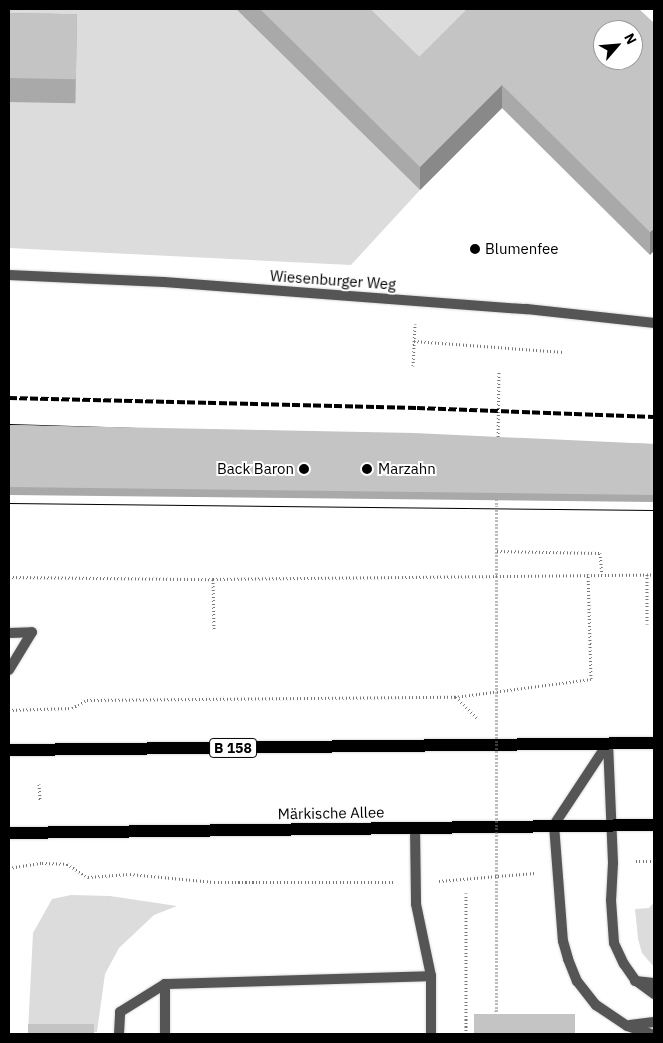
<!DOCTYPE html>
<meta charset="utf-8">
<style>
body{margin:0}
#map{position:relative;width:663px;height:1043px;overflow:hidden;background:#fff;font-family:"IBM Plex Sans",sans-serif}
div>[style]{position:absolute}
[style*='--x']{left:calc(var(--x)*1px);top:calc(var(--y)*1px);width:calc(var(--w)*1px);rotate:calc(var(--a)*1deg)}
.green>*{inset:0;background:#dcdcdc}
.path>*{height:3px;margin-top:-1.5px;transform-origin:0;background:repeating-linear-gradient(90deg,#777 0 1px,transparent 0 3.5px)}
.roads{filter:drop-shadow(0 0 1px #dbdbdb) drop-shadow(0 0 1px #dbdbdb)}
.service>*{height:10px;margin:-5px;padding:0 5px;transform-origin:5px;border-radius:5px;background:#555}
.minor>*{height:10px;margin:-5px;padding:0 5px;transform-origin:5px;border-radius:5px;background:#555}
.primary>*{height:12px;margin:-6px;padding:0 6px;transform-origin:6px;border-radius:6px;background:#000}
.tram>*{height:1px;margin:-0.5px;padding:0 0.5px;transform-origin:0.5px;border-radius:0.5px;background:#000}
.rail>*{height:4px;margin-top:-2px;transform-origin:0;background:repeating-linear-gradient(90deg,#000 0 8px,transparent 0 10.5px)}
.path-bridge>*{height:3px;margin-top:-1.5px;transform-origin:0;background:repeating-linear-gradient(90deg,#777 0 1px,transparent 0 3.5px)}
.wall>*{inset:0;background:#a9a9a9;transform-origin:0 0}
.shaded-wall>*{inset:0;background:#898989}
.building>*{inset:0;background:#c4c4c4;transform-origin:0 0}
.dots>*{width:14px;height:14px;translate:-50% -50%;box-sizing:border-box;border:2px solid #fff;border-radius:50%}
span{translate:-50% -50%;white-space:nowrap;text-align:center;line-height:1.15;-webkit-text-stroke:4px #fff;paint-order:stroke}
.shield-label span{padding:1px 4px;background:#fff;border:1px solid;border-radius:4px;-webkit-text-stroke-width:0}
.shield-label{font-size:14px;color:#000;font-weight:700}
.poi-label{font-size:15px;color:#000}
.left{translate:0 -50%;text-align:left}
.right{translate:-100% -50%;text-align:right}
.street-label{font-size:15px;color:#000}
.frame{position:absolute;inset:0;border:10px solid #000;pointer-events:none}
.north{position:absolute;left:593px;top:20px;width:50px;height:50px;box-sizing:border-box;background:#fff;border:1px solid #999;border-radius:50%;rotate:63deg;font-size:14px;font-weight:700;line-height:20px;text-align:center;color:#000}
.north::after{content:'';display:block;margin:auto;width:18px;height:22px;background:#000;clip-path:polygon(50% 0,100% 100%,50% 72%,0 100%)}
</style>
<div id="map">
<div class="green">
<i style="clip-path:polygon(9px 9px,236px 9px,420px 190px,351px 265px,9px 248px)"></i>
<i style="clip-path:polygon(346px 9px,490px 9px,419px 81px)"></i>
<i style="clip-path:polygon(71px 895px,110px 896px,177px 906px,154px 915px,119px 948px,105px 974px,97px 1032px,28px 1032px,33px 933px,52px 899px)"></i>
<i style="clip-path:polygon(654px 902px,654px 967px,642px 953px,638px 939px,635px 909px,649px 908px)"></i>
</div>
<div class="path">
<i style="--x:414;--y:341;--w:150;--a:4.2"></i>
<i style="--x:413;--y:366;--w:42;--a:-87.3"></i>
<i style="--x:497;--y:551;--w:103;--a:1.1"></i>
<i style="--x:600;--y:553;--w:21;--a:85"></i>
<i style="--x:9;--y:577;--w:204;--a:0.6"></i>
<i style="--x:213;--y:579;--w:441;--a:-0.6"></i>
<i style="--x:213;--y:579;--w:50;--a:88.9"></i>
<i style="--x:647;--y:624;--w:50;--a:-90"></i>
<i style="--x:456;--y:697;--w:31;--a:45"></i>
<i style="--x:9;--y:710;--w:63;--a:-1.8"></i>
<i style="--x:72;--y:708;--w:17;--a:-28"></i>
<i style="--x:87;--y:700;--w:368;--a:-0.5"></i>
<i style="--x:455;--y:697;--w:137;--a:-7.5"></i>
<i style="--x:591;--y:679;--w:105;--a:-91.6"></i>
<i style="--x:39;--y:784;--w:16;--a:86"></i>
<i style="--x:636;--y:861;--w:18;--a:0"></i>
<i style="--x:9;--y:868;--w:33;--a:-9"></i>
<i style="--x:42;--y:863;--w:25;--a:2"></i>
<i style="--x:67;--y:864;--w:25;--a:32"></i>
<i style="--x:88;--y:877;--w:42;--a:-4.1"></i>
<i style="--x:130;--y:874;--w:84;--a:5.4"></i>
<i style="--x:214;--y:882;--w:179;--a:0"></i>
<i style="--x:439;--y:881;--w:96;--a:-4.8"></i>
<i style="--x:466;--y:893;--w:141;--a:90"></i>
</div>
<div class="roads">
<div class="service">
<i style="--x:9;--y:633;--w:23;--a:-2"></i>
<i style="--x:9;--y:670;--w:44;--a:-58.8"></i>
<i style="--x:608;--y:743;--w:98;--a:123.4"></i>
<i style="--x:554;--y:825;--w:116;--a:85.6"></i>
<i style="--x:563;--y:941;--w:19;--a:74"></i>
<i style="--x:568;--y:959;--w:24;--a:68"></i>
<i style="--x:577;--y:981;--w:31;--a:52"></i>
<i style="--x:596;--y:1005;--w:37;--a:34"></i>
<i style="--x:627;--y:1026;--w:25;--a:18"></i>
<i style="--x:608;--y:743;--w:120;--a:87.6"></i>
<i style="--x:613;--y:863;--w:37;--a:93"></i>
<i style="--x:611;--y:900;--w:43;--a:86"></i>
<i style="--x:614;--y:943;--w:23;--a:65"></i>
<i style="--x:624;--y:964;--w:19;--a:55"></i>
<i style="--x:635;--y:980;--w:24;--a:36"></i>
<i style="--x:415;--y:828;--w:76;--a:89.2"></i>
<i style="--x:416;--y:904;--w:74;--a:78.2"></i>
<i style="--x:635;--y:981;--w:19;--a:6"></i>
<i style="--x:630;--y:1025;--w:24;--a:-7"></i>
<i style="--x:119;--y:1034;--w:22;--a:-87"></i>
<i style="--x:120;--y:1012;--w:53;--a:-31.9"></i>
<i style="--x:165;--y:984;--w:266;--a:-1.7"></i>
<i style="--x:431;--y:976;--w:58;--a:90"></i>
<i style="--x:165;--y:1034;--w:50;--a:-90"></i>
</div>
<div class="minor">
<i style="--x:9;--y:275;--w:155;--a:2.6"></i>
<i style="--x:164;--y:282;--w:364;--a:4.3"></i>
<i style="--x:527;--y:309;--w:128;--a:6.3"></i>
</div>
<div class="primary">
<i style="--x:9;--y:750;--w:645;--a:-0.62"></i>
<i style="--x:9;--y:833;--w:645;--a:-0.71"></i>
</div>
</div>
<div class="tram">
<i style="--x:9;--y:424;--w:128;--a:1.8"></i>
<i style="--x:9;--y:503;--w:645;--a:0.62"></i>
</div>
<div class="rail">
<i style="--x:9;--y:398;--w:408;--a:1.4"></i>
<i style="--x:417;--y:408;--w:237;--a:2.2"></i>
</div>
<div class="path-bridge">
<i style="--x:498;--y:440;--w:69;--a:-89.2"></i>
<i style="--x:496;--y:1018;--w:521;--a:-89.89"></i>
</div>
<div class="wall">
<i style="clip-path:polygon(236px 9px,370px 9px,419px 57px,654px 23px,650px 255px,502px 108px,420px 190px)"></i>
<i style="left:9px;top:13px;width:68px;height:89px;rotate:1deg"></i>
<i style="clip-path:polygon(9px 425px,654px 444px,654px 502px,9px 495px)"></i>
</div>
<div class="shaded-wall">
<i style="clip-path:polygon(502px 85px,502px 108px,420px 190px,420px 167px)"></i>
<i style="clip-path:polygon(654px 228px,654px 251px,650px 255px,650px 232px)"></i>
</div>
<div class="building">
<i style="clip-path:polygon(evenodd,260px 9px,370px 9px,419px 57px,467px 9px,639px 9px,654px 23px,654px 228px,650px 232px,502px 85px,420px 167px,260px 9px,603px 30px,633px 30px,633px 60px,603px 60px,603px 30px)"></i>
<i style="left:9px;top:13px;width:68px;height:65px;rotate:1deg"></i>
<i style="clip-path:polygon(9px 425px,414px 433px,654px 444px,654px 495px,9px 487px)"></i>
<i style="left:474px;top:1014px;width:101px;height:20px"></i>
<i style="left:28px;top:1024px;width:66px;height:10px"></i>
</div>
<div class="dots">
<i style="left:475px;top:249px;background:#000"></i>
<i style="left:304px;top:469px;background:#000"></i>
<i style="left:367px;top:469px;background:#000"></i>
</div>
<div class="shield-label">
<span style="left:233px;top:748px">B 158</span>
</div>
<div class="poi-label">
<span class="left" style="left:485px;top:249px">Blumenfee</span>
<span class="right" style="left:294px;top:469px">Back Baron</span>
<span class="left" style="left:378px;top:469px">Marzahn</span>
</div>
<div class="street-label">
<span style="left:333px;top:280px;rotate:4deg">Wiesenburger Weg</span>
<span style="left:331px;top:813px;rotate:-1deg">Märkische Allee</span>
</div>
<div class="frame"></div>
<div class="north">N</div>
</div>
